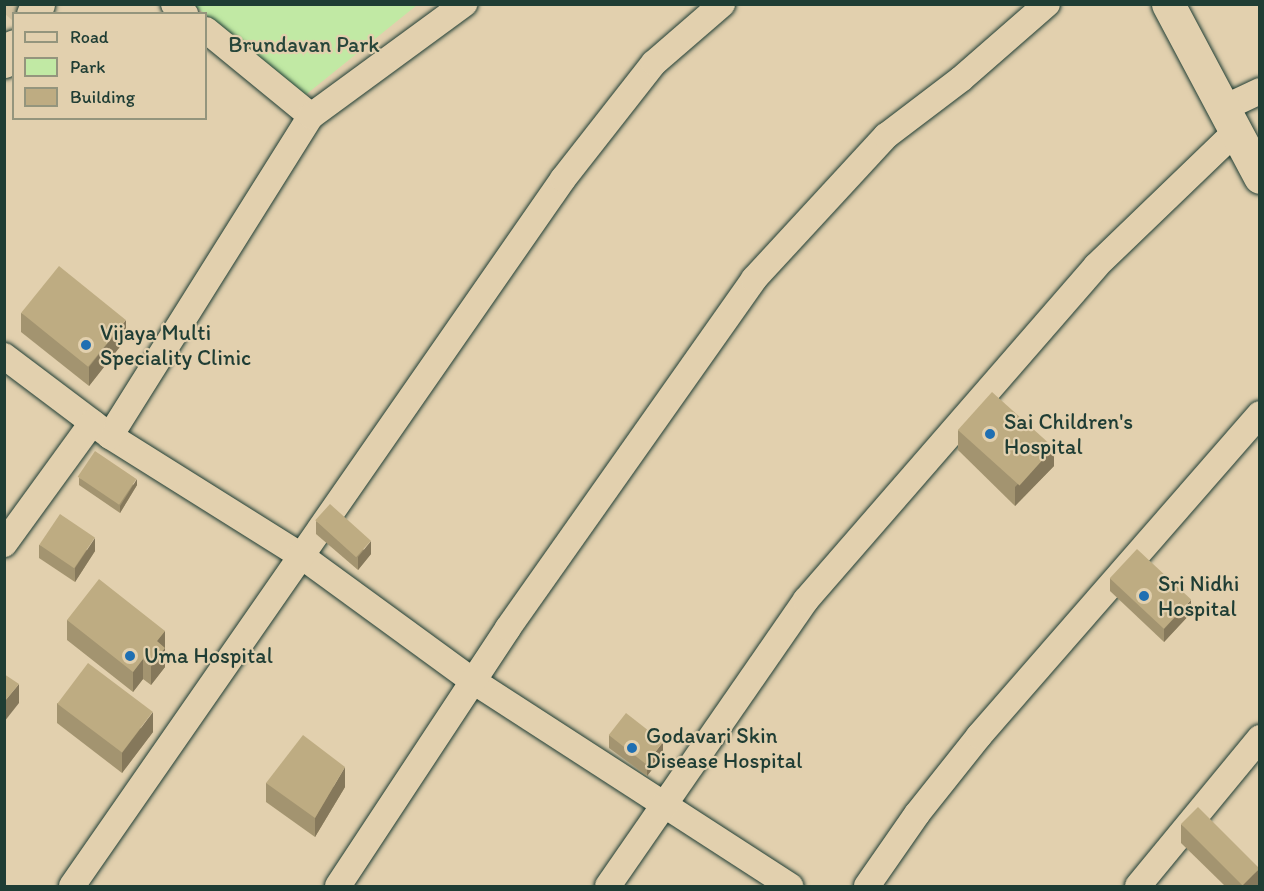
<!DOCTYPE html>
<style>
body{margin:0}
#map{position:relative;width:1264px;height:891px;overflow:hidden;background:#e2d0ae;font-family:Itim,sans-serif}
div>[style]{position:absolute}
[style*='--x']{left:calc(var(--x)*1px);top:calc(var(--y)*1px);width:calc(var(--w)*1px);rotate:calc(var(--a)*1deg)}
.built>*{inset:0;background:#d3c29f}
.green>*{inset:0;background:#c1e9a4}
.roads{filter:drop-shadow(0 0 2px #1f3d34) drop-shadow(0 0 2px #1f3d34)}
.minor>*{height:26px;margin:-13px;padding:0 13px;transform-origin:13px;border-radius:13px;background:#e2d0ae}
.tertiary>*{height:33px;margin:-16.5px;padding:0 16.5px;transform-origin:16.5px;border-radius:16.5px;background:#e2d0ae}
.secondary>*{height:33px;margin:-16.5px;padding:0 16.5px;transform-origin:16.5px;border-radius:16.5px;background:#e2d0ae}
.wall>*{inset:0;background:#a39470}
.shaded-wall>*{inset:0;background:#85785b}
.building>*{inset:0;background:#beac82;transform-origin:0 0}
.dots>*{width:16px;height:16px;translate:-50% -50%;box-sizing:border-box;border:3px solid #e2d0ae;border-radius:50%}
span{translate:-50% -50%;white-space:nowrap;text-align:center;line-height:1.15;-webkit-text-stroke:4.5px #e2d0ae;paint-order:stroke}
.park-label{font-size:22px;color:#27463a}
.poi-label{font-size:22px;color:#1f3d34}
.left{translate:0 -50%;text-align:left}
.frame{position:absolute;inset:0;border:6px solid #1f3d34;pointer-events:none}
.legend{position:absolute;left:12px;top:12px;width:195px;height:108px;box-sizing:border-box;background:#e2d0ae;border:2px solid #94957d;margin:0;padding:8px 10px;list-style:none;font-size:18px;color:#1f3d34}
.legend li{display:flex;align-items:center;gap:12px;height:30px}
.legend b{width:30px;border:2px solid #94957d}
</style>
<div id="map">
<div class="built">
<i style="clip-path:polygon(5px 5px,21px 5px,12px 20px,5px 14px)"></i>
</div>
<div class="green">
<i style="clip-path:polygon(194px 5px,417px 5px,303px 97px)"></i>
</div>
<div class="roads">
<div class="minor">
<i style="--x:174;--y:4;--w:15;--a:42"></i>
<i style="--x:206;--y:30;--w:136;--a:39.3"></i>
<i style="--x:1222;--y:109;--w:42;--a:-25.3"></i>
<i style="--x:4;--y:356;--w:133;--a:37"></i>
<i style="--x:110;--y:436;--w:224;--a:32.1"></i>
<i style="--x:300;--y:555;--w:214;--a:36.1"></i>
<i style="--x:473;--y:681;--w:378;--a:32.9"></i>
<i style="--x:110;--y:436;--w:378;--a:-57.9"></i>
<i style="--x:311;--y:116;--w:190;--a:-36.2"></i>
<i style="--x:4;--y:544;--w:150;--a:-54"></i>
<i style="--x:72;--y:886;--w:861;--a:-55.22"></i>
<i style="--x:563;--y:179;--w:147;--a:-51.9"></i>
<i style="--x:654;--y:63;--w:90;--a:-40.9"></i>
<i style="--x:338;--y:886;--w:309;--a:-56.6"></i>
<i style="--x:508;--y:628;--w:427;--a:-54.8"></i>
<i style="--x:754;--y:279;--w:195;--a:-47.3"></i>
<i style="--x:886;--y:136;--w:94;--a:-37.2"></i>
<i style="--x:961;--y:79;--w:114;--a:-41.1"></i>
<i style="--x:608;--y:886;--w:348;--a:-55.3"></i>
<i style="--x:806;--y:600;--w:442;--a:-49"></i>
<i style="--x:1096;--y:266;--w:192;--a:-43.9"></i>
<i style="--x:867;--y:886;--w:88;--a:-55.2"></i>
<i style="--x:917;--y:814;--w:100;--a:-51.5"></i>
<i style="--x:979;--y:736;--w:427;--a:-48.9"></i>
<i style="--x:1138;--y:886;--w:192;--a:-50.5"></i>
</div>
<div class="tertiary">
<i style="--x:33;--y:14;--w:11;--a:-63"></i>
<i style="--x:4;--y:61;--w:18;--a:-56"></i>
</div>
<div class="secondary">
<i style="--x:1168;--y:4;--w:196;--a:62"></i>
</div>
</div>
<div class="wall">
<i style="clip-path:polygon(21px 313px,126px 339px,89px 386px,21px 332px)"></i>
<i style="clip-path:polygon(958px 430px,1054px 466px,1015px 506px,958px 450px)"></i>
<i style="clip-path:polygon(79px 478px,137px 485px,120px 513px,79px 485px)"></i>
<i style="clip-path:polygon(316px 521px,371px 554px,358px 570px,316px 534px)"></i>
<i style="clip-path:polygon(39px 545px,95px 551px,75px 582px,39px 558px)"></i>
<i style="clip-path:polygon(1110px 578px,1191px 613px,1164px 642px,1110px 591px)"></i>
<i style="clip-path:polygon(67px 620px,165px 631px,165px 667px,151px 685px,143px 679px,133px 692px,67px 640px)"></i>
<i style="clip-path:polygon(57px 703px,153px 732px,122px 773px,57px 723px)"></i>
<i style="clip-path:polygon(609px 735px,663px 755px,647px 776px,609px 748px)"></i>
<i style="clip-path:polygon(266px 783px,345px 787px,315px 837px,266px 802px)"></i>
<i style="clip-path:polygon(1181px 824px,1260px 886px,1225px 886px,1181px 843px)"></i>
</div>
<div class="shaded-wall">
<i style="clip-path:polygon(126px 320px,126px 339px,89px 386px,89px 367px)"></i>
<i style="clip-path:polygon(1054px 447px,1054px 466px,1015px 506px,1015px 487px)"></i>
<i style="clip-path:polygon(137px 479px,137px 485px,120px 513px,120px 506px)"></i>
<i style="clip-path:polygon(95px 538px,95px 551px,75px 582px,75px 568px)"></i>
<i style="clip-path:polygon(371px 541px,371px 554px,358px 570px,358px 557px)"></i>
<i style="clip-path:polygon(1191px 600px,1191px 613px,1164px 642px,1164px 629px)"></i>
<i style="clip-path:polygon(165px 631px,165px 667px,151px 685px,151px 666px,157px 641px)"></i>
<i style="clip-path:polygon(143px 659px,143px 679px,133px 692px,133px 672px)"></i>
<i style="clip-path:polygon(19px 684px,19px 703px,4px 722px,4px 702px)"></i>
<i style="clip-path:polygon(153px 712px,153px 732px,122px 773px,122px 753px)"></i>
<i style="clip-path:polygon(663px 742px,663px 755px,647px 776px,647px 763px)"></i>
<i style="clip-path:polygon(345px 767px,345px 787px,315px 837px,315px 818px)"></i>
<i style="clip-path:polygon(1260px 868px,1260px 886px,1242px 886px,1242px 884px)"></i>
</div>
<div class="building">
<i style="left:59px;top:266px;width:86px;height:60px;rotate:39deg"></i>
<i style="left:992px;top:392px;width:83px;height:51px;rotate:42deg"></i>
<i style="left:95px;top:451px;width:50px;height:31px;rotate:34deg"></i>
<i style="left:330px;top:504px;width:55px;height:22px;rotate:42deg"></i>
<i style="left:60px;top:514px;width:42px;height:37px;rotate:34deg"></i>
<i style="left:1137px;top:549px;width:74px;height:40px;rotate:43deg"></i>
<i style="clip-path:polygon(99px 579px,165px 631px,157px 641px,165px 648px,151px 666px,143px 659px,133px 672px,67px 620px)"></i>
<i style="left:88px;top:663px;width:81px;height:51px;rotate:37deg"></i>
<i style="clip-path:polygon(4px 674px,19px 684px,4px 702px)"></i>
<i style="left:626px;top:713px;width:47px;height:28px;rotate:38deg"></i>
<i style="clip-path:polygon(303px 735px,345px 767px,315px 818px,266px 783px)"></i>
<i style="left:1198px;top:807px;width:87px;height:24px;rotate:45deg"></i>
</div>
<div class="dots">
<i style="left:86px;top:345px;background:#1f6fb2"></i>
<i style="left:990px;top:434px;background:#1f6fb2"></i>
<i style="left:1144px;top:596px;background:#1f6fb2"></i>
<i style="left:130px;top:656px;background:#1f6fb2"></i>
<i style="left:632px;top:748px;background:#1f6fb2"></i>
</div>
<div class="park-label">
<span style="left:304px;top:45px">Brundavan Park</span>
</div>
<div class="poi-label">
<span class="left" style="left:100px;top:345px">Vijaya Multi<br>Speciality Clinic</span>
<span class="left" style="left:1004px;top:434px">Sai Children's<br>Hospital</span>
<span class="left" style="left:1158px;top:596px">Sri Nidhi<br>Hospital</span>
<span class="left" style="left:144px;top:656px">Uma Hospital</span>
<span class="left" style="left:646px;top:748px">Godavari Skin<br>Disease Hospital</span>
</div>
<div class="frame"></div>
<ul class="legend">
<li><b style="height:8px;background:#e2d0ae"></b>Road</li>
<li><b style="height:16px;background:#c1e9a4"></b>Park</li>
<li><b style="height:16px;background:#beac82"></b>Building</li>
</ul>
</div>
